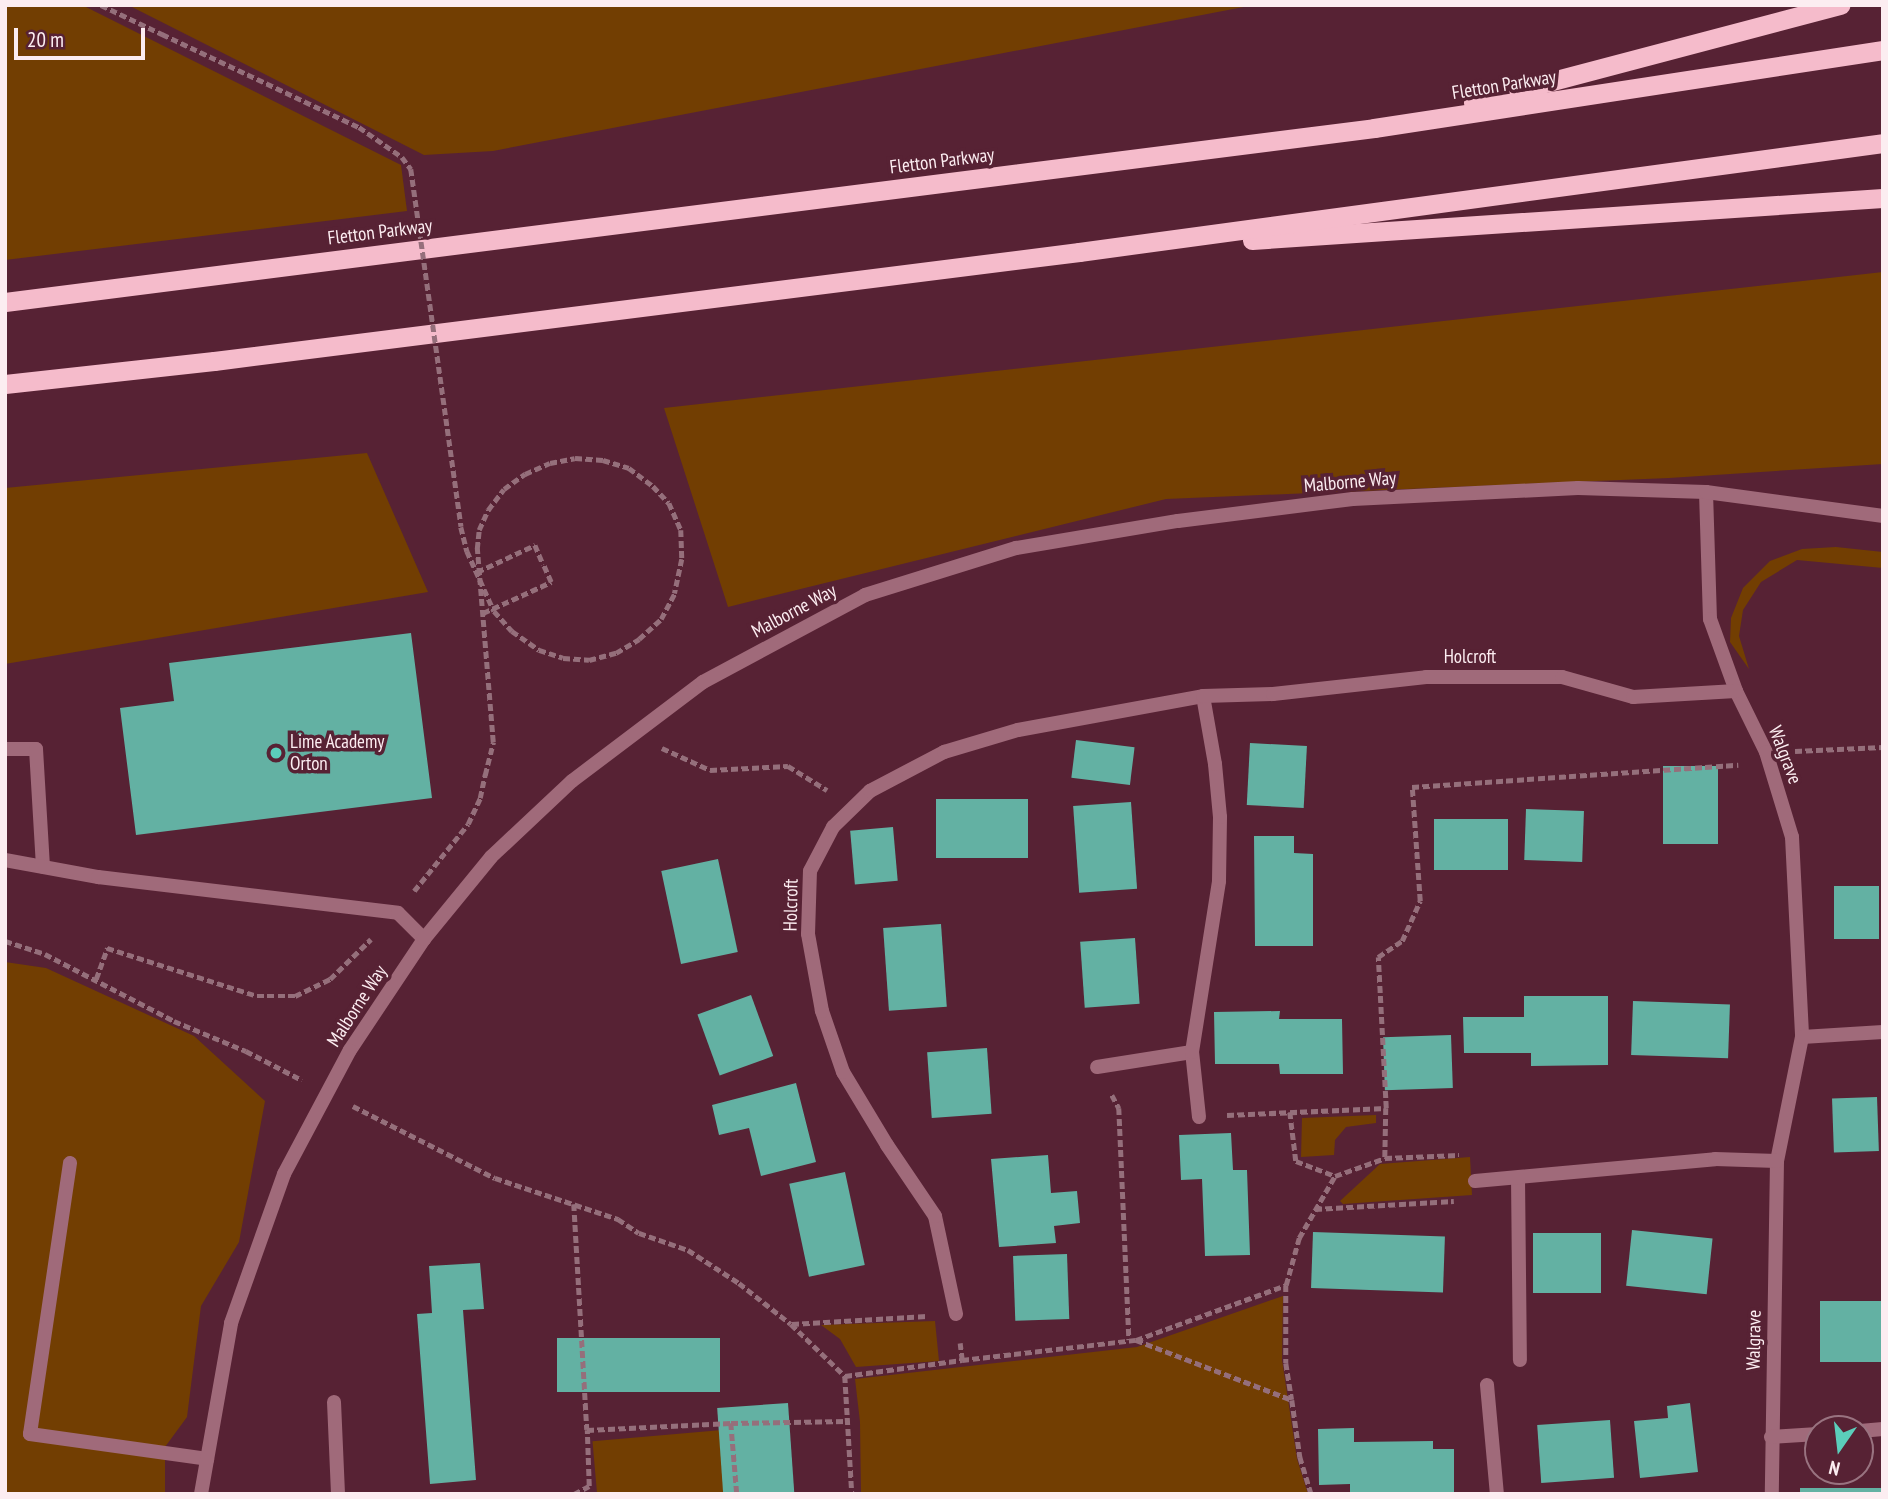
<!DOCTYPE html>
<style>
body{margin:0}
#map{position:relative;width:1888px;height:1499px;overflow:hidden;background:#572234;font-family:"PT Sans Narrow",sans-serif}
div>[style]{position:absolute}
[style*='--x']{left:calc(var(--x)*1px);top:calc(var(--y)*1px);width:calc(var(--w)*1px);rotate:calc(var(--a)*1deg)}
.green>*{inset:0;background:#723e02;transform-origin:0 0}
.building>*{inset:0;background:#63b1a3;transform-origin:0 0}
.path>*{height:4.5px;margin-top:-2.25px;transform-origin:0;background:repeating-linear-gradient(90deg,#956f7b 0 7px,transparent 0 10.5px)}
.service>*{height:14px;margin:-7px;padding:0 7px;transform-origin:7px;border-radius:7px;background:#a06a7a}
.minor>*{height:14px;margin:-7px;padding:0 7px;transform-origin:7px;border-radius:7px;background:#a06a7a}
.tertiary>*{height:14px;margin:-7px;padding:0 7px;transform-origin:7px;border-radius:7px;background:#a06a7a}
.trunk>*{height:19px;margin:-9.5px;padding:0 9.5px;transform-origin:9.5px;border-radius:9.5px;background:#f5bbcb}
.path-bridge>*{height:4.5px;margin-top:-2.25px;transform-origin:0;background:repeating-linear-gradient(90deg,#956f7b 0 7px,transparent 0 10.5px)}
.tertiary-bridge>*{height:14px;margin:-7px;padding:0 7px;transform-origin:7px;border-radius:7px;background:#a06a7a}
.dots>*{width:19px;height:19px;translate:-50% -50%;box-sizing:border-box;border:4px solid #572234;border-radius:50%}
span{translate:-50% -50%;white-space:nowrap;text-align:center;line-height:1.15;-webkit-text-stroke:7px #572234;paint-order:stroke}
.street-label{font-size:19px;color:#fcedf1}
.poi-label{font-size:19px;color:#fcedf1}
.left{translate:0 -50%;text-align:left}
.frame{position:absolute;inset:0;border:7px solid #fcedf1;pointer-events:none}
.north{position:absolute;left:1804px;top:1415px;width:70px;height:70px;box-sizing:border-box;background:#572234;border:2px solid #997380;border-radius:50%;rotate:194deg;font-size:19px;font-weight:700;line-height:28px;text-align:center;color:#fcedf1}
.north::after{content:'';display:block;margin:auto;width:24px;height:32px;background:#5bcebb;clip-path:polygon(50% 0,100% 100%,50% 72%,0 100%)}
.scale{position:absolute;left:14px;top:28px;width:131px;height:32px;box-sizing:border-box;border:4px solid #fcedf1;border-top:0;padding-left:9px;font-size:21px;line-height:24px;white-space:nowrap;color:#fcedf1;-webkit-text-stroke:5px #572234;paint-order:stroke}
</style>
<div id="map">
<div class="green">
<i style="clip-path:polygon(5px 5px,82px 5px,401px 165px,407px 211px,5px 260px)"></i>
<i style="clip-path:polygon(128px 5px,1254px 5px,493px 151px,424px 155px)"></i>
<i style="clip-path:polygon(1883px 272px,1883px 464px,1669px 478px,1166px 499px,728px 607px,664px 408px)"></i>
<i style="clip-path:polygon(367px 453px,428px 592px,5px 664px,5px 488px)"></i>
<i style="clip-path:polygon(1836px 547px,1883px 552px,1883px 568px,1797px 560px,1761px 582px,1743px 610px,1739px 636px,1749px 669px,1730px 642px,1731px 618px,1743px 588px,1770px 561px,1802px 549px)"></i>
<i style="clip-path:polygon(5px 962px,46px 968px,194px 1036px,265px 1101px,239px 1242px,201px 1306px,187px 1417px,165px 1447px,165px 1494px,5px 1494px)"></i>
<i style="clip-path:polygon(1376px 1115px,1376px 1123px,1346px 1127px,1335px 1140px,1334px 1155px,1301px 1157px,1302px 1118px)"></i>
<i style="clip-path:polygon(1470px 1157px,1472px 1195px,1343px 1204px,1340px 1201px,1380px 1164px)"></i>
<i style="clip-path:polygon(1283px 1296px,1282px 1360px,1297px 1459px,1308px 1494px,861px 1494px,860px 1422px,855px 1379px,1137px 1347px)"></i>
<i style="clip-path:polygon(935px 1321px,939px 1361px,856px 1367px,840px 1339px,821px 1325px)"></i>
<i style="left:722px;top:1430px;width:64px;height:130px;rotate:85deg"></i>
</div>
<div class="building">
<i style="clip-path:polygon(411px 633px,432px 798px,136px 835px,120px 708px,174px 701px,169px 663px)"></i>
<i style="left:1076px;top:740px;width:59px;height:38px;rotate:7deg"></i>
<i style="left:1250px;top:743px;width:57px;height:62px;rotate:3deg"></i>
<i style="left:1663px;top:766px;width:55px;height:78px"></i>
<i style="left:1028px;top:799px;width:59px;height:92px;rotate:90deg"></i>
<i style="left:1131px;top:802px;width:87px;height:58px;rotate:86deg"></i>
<i style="left:1526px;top:809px;width:58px;height:51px;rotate:2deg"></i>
<i style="left:1434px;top:819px;width:74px;height:51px"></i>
<i style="left:893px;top:827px;width:54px;height:43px;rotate:85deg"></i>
<i style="clip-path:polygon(1254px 836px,1294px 836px,1294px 853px,1313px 854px,1313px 946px,1255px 946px)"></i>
<i style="left:718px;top:859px;width:95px;height:58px;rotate:78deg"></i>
<i style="left:1879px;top:886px;width:53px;height:45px;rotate:90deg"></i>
<i style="left:941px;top:924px;width:83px;height:58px;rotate:86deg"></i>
<i style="left:1135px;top:938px;width:66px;height:55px;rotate:86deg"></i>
<i style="left:751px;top:995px;width:65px;height:57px;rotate:70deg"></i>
<i style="clip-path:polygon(1524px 996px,1608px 996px,1608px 1065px,1531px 1066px,1531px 1053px,1464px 1053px,1463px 1017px,1524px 1017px)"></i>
<i style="left:1633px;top:1001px;width:97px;height:54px;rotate:2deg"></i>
<i style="clip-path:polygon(1280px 1011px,1279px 1019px,1342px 1019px,1343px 1074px,1280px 1074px,1279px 1064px,1215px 1064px,1214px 1012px)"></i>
<i style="left:1451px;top:1035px;width:53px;height:68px;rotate:88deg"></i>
<i style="left:987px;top:1048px;width:66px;height:60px;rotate:86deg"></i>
<i style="clip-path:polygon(796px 1083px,816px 1162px,761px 1176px,749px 1128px,719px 1135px,712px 1105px)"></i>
<i style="left:1877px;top:1097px;width:54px;height:45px;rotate:88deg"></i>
<i style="clip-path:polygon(1231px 1133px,1233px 1170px,1247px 1170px,1250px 1255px,1205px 1256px,1202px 1179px,1181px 1180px,1179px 1135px)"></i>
<i style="clip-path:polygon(1048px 1155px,1051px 1193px,1077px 1191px,1080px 1223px,1054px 1226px,1056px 1243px,999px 1247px,991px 1159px)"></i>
<i style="left:845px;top:1172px;width:95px;height:57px;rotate:78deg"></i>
<i style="left:1632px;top:1230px;width:81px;height:56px;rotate:6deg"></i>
<i style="left:1313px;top:1232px;width:132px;height:56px;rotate:2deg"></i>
<i style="left:1533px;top:1233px;width:68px;height:60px"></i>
<i style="left:1067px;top:1254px;width:65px;height:54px;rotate:88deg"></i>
<i style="clip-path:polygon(480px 1263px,484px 1309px,463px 1310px,476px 1480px,430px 1484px,417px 1314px,432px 1313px,429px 1266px)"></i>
<i style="left:1883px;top:1301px;width:61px;height:63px;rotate:90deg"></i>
<i style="left:557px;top:1338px;width:163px;height:54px"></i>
<i style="left:788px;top:1403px;width:91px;height:71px;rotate:86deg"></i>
<i style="clip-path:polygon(1690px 1403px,1698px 1472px,1640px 1478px,1634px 1421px,1668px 1418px,1667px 1406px)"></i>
<i style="left:1610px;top:1420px;width:58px;height:73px;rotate:86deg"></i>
<i style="clip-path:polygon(1354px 1428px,1354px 1442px,1433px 1441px,1433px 1449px,1454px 1449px,1454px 1494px,1350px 1493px,1350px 1484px,1319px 1485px,1318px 1429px)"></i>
<i style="left:1800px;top:1488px;width:83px;height:6px"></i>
</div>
<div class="path">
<i style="--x:101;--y:5;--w:68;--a:25.4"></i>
<i style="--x:483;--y:613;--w:75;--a:-24.5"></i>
<i style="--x:551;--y:582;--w:20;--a:-114"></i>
<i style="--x:662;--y:748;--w:53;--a:24.6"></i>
<i style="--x:710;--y:770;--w:78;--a:-2.9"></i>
<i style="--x:788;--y:766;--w:46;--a:31.6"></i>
<i style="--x:1795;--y:751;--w:88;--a:-2.6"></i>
<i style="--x:414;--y:891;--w:86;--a:-51.1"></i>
<i style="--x:468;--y:824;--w:29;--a:-65"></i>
<i style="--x:480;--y:798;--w:24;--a:-78"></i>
<i style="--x:485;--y:775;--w:34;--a:-76"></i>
<i style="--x:493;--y:742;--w:194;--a:-94.7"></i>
<i style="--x:477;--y:549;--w:19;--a:-84"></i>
<i style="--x:479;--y:530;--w:22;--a:-66"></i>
<i style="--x:488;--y:510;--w:26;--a:-53"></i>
<i style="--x:504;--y:489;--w:26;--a:-36"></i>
<i style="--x:525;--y:474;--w:27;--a:-24"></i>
<i style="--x:550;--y:463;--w:25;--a:-11"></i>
<i style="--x:575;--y:458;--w:28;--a:4"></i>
<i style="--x:603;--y:460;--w:27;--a:17"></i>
<i style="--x:629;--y:468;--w:30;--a:37"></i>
<i style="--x:653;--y:486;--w:23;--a:47"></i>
<i style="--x:669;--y:503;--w:30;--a:66"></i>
<i style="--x:681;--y:530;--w:29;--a:88"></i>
<i style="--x:682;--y:559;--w:35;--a:102"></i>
<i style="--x:5;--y:941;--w:42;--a:18"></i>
<i style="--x:45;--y:954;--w:145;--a:27.4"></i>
<i style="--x:174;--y:1021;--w:78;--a:22.6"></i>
<i style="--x:246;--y:1051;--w:63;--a:27.4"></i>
<i style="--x:96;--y:979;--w:33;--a:-70"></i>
<i style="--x:107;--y:948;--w:157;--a:17.7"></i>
<i style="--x:257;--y:996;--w:38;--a:0"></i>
<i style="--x:295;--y:996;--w:39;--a:-26"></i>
<i style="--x:330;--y:979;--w:57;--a:-44.3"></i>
<i style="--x:1112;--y:1095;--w:15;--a:62"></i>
<i style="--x:1119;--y:1108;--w:232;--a:87.5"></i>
<i style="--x:353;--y:1106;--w:159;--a:26.9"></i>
<i style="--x:495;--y:1178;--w:130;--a:18.4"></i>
<i style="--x:618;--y:1219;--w:25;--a:34"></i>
<i style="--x:639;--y:1233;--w:52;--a:19.1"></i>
<i style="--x:688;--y:1250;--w:61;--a:32.9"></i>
<i style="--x:739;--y:1283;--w:66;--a:38.3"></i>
<i style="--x:791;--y:1324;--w:75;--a:43.9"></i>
<i style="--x:845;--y:1376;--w:118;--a:86.6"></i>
<i style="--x:1386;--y:1108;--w:151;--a:-93"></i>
<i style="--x:1378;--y:957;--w:29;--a:-34"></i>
<i style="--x:1402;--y:941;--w:44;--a:-65.8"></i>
<i style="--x:1420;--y:901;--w:114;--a:-94"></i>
<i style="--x:1412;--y:787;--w:327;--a:-3.9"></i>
<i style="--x:1290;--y:1112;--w:49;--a:83"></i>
<i style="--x:1296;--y:1161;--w:42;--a:21"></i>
<i style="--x:1227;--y:1115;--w:159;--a:-2.5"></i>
<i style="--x:1386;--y:1108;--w:50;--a:91.1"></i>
<i style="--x:574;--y:1204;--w:226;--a:86.7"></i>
<i style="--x:1315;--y:1209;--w:139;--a:-3.3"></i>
<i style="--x:1286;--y:1285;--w:49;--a:-74.5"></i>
<i style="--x:1299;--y:1238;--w:72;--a:-59.9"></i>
<i style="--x:1335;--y:1176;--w:53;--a:-19.8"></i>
<i style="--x:1385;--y:1158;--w:74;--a:-2.3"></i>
<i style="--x:792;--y:1324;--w:135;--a:-3.4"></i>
<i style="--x:1136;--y:1340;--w:160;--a:-20.1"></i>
<i style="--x:1286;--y:1285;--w:78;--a:90"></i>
<i style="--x:1286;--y:1363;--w:37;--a:81"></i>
<i style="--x:962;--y:1360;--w:175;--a:-6.6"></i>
<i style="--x:1136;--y:1340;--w:167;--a:21"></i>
<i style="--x:1292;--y:1400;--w:58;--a:82"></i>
<i style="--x:1300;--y:1457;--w:39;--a:73"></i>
<i style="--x:845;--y:1376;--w:118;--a:-7.8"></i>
<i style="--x:962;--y:1360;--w:17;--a:-97"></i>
<i style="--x:731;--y:1423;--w:116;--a:-1"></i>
<i style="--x:574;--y:1494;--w:17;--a:-28"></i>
<i style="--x:589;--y:1486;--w:56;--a:-92"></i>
<i style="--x:587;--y:1430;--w:144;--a:-2.8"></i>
<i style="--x:731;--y:1423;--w:71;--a:85.2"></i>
</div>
<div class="service">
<i style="--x:5;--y:749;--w:31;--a:0"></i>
<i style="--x:36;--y:749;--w:118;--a:86.6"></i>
<i style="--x:5;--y:860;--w:95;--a:10.4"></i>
<i style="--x:98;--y:877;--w:302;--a:6.8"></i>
<i style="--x:398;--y:913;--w:37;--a:45"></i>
<i style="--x:70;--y:1163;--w:274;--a:98.4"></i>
<i style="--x:30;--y:1434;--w:179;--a:8"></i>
</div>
<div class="minor">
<i style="--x:1706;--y:492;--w:127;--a:88.2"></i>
<i style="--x:1710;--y:619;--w:77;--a:70.1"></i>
<i style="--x:1736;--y:691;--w:68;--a:63.8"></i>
<i style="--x:1766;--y:752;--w:89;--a:73"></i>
<i style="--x:1792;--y:837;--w:200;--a:87.1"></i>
<i style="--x:1802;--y:1037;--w:126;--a:101.4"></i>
<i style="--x:1777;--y:1161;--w:333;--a:90.9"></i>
<i style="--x:1802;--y:1037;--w:81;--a:-3.5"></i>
<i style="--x:1097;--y:1067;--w:96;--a:-9"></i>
<i style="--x:1199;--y:1117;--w:65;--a:-96.1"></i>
<i style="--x:1192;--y:1052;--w:173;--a:-81"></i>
<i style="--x:1219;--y:881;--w:64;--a:-89.1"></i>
<i style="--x:1220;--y:817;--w:53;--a:-95.4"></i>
<i style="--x:1215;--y:764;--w:69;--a:-100"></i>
<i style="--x:1518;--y:1178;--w:182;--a:89.4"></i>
<i style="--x:1475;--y:1181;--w:241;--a:-5.2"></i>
<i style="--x:1715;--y:1159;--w:62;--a:1.8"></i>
<i style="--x:956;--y:1314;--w:100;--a:-102.1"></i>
<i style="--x:935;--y:1216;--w:86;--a:-124.1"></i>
<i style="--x:887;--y:1145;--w:85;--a:-121.1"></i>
<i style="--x:843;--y:1072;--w:65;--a:-109"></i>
<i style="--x:822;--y:1011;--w:78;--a:-100.3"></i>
<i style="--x:808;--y:934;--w:63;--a:-88.2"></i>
<i style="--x:810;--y:871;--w:50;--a:-62.4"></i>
<i style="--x:833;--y:827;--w:52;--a:-44.2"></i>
<i style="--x:870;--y:791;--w:84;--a:-27.8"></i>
<i style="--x:944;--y:752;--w:77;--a:-16.6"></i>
<i style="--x:1018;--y:730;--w:188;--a:-10.4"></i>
<i style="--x:1203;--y:696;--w:70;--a:-1.6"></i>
<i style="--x:1273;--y:694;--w:154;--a:-6.3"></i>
<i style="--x:1426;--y:677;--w:136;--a:0"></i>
<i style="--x:1562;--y:677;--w:74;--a:15.7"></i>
<i style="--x:1633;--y:697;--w:103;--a:-3.3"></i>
<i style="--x:1487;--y:1385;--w:109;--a:84.8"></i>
<i style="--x:334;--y:1402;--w:92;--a:87.5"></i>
<i style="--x:1860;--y:1431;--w:23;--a:-5"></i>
<i style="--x:1771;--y:1437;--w:47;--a:-3.7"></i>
</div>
<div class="tertiary">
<i style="--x:350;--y:1050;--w:133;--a:-56.3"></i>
<i style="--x:424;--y:939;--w:106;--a:-50.7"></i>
<i style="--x:491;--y:857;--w:111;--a:-43.2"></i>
<i style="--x:572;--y:781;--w:164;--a:-37.1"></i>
<i style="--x:703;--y:682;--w:184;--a:-28.2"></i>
<i style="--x:865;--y:595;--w:158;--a:-17.3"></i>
<i style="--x:1016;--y:548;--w:164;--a:-9.5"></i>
<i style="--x:1178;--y:521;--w:176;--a:-7.2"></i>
<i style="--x:1353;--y:499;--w:225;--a:-2.8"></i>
<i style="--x:1578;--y:488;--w:128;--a:1.8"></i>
<i style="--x:1706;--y:492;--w:179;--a:7.7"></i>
<i style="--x:201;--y:1494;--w:174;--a:-80"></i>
<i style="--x:231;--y:1323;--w:158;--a:-70.4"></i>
</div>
<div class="trunk">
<i style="--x:1473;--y:102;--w:380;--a:-14.8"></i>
<i style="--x:1252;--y:240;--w:632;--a:-3.81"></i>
<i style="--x:5;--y:302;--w:1380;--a:-7.24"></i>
<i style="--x:1374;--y:128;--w:515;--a:-8.71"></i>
<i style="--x:5;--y:384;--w:210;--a:-6.3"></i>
<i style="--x:214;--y:361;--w:872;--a:-7.18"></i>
<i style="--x:1079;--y:252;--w:811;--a:-7.72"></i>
</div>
<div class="path-bridge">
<i style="--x:162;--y:34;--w:218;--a:25.3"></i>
<i style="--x:359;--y:127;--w:52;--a:34.9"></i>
<i style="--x:402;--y:157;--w:15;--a:53"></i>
<i style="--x:411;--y:169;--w:361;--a:82"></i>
<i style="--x:461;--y:527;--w:25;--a:76"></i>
<i style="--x:467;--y:551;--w:66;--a:65.8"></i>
<i style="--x:494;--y:611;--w:27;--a:48"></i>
<i style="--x:512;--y:631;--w:33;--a:35"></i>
<i style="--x:539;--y:650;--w:25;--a:18"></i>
<i style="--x:563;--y:658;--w:26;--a:4"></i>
<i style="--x:589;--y:660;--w:28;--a:-15"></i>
<i style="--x:616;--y:653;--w:27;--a:-31"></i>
<i style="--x:639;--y:639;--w:30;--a:-42"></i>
<i style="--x:661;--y:619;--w:30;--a:-62"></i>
<i style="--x:477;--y:572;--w:64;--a:-25"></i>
<i style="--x:535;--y:545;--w:21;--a:67"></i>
</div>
<div class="tertiary-bridge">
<i style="--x:284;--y:1174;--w:140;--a:-62"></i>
</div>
<div class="dots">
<i style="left:276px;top:753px;background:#5bcebb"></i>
</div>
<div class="street-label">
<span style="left:1504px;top:85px;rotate:-9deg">Fletton Parkway</span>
<span style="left:942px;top:161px;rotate:-7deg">Fletton Parkway</span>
<span style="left:380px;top:232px;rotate:-7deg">Fletton Parkway</span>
<span style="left:1350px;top:482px;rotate:-5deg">Malborne Way</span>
<span style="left:794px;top:611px;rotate:-28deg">Malborne Way</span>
<span style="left:1470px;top:657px">Holcroft</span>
<span style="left:1785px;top:755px;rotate:69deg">Walgrave</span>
<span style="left:791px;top:905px;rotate:-89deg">Holcroft</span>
<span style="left:357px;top:1006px;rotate:-57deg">Malborne Way</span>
<span style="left:1754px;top:1340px;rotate:-89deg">Walgrave</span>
</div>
<div class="poi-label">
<span class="left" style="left:290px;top:753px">Lime Academy<br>Orton</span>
</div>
<div class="frame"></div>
<div class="north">N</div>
<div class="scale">20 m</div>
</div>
